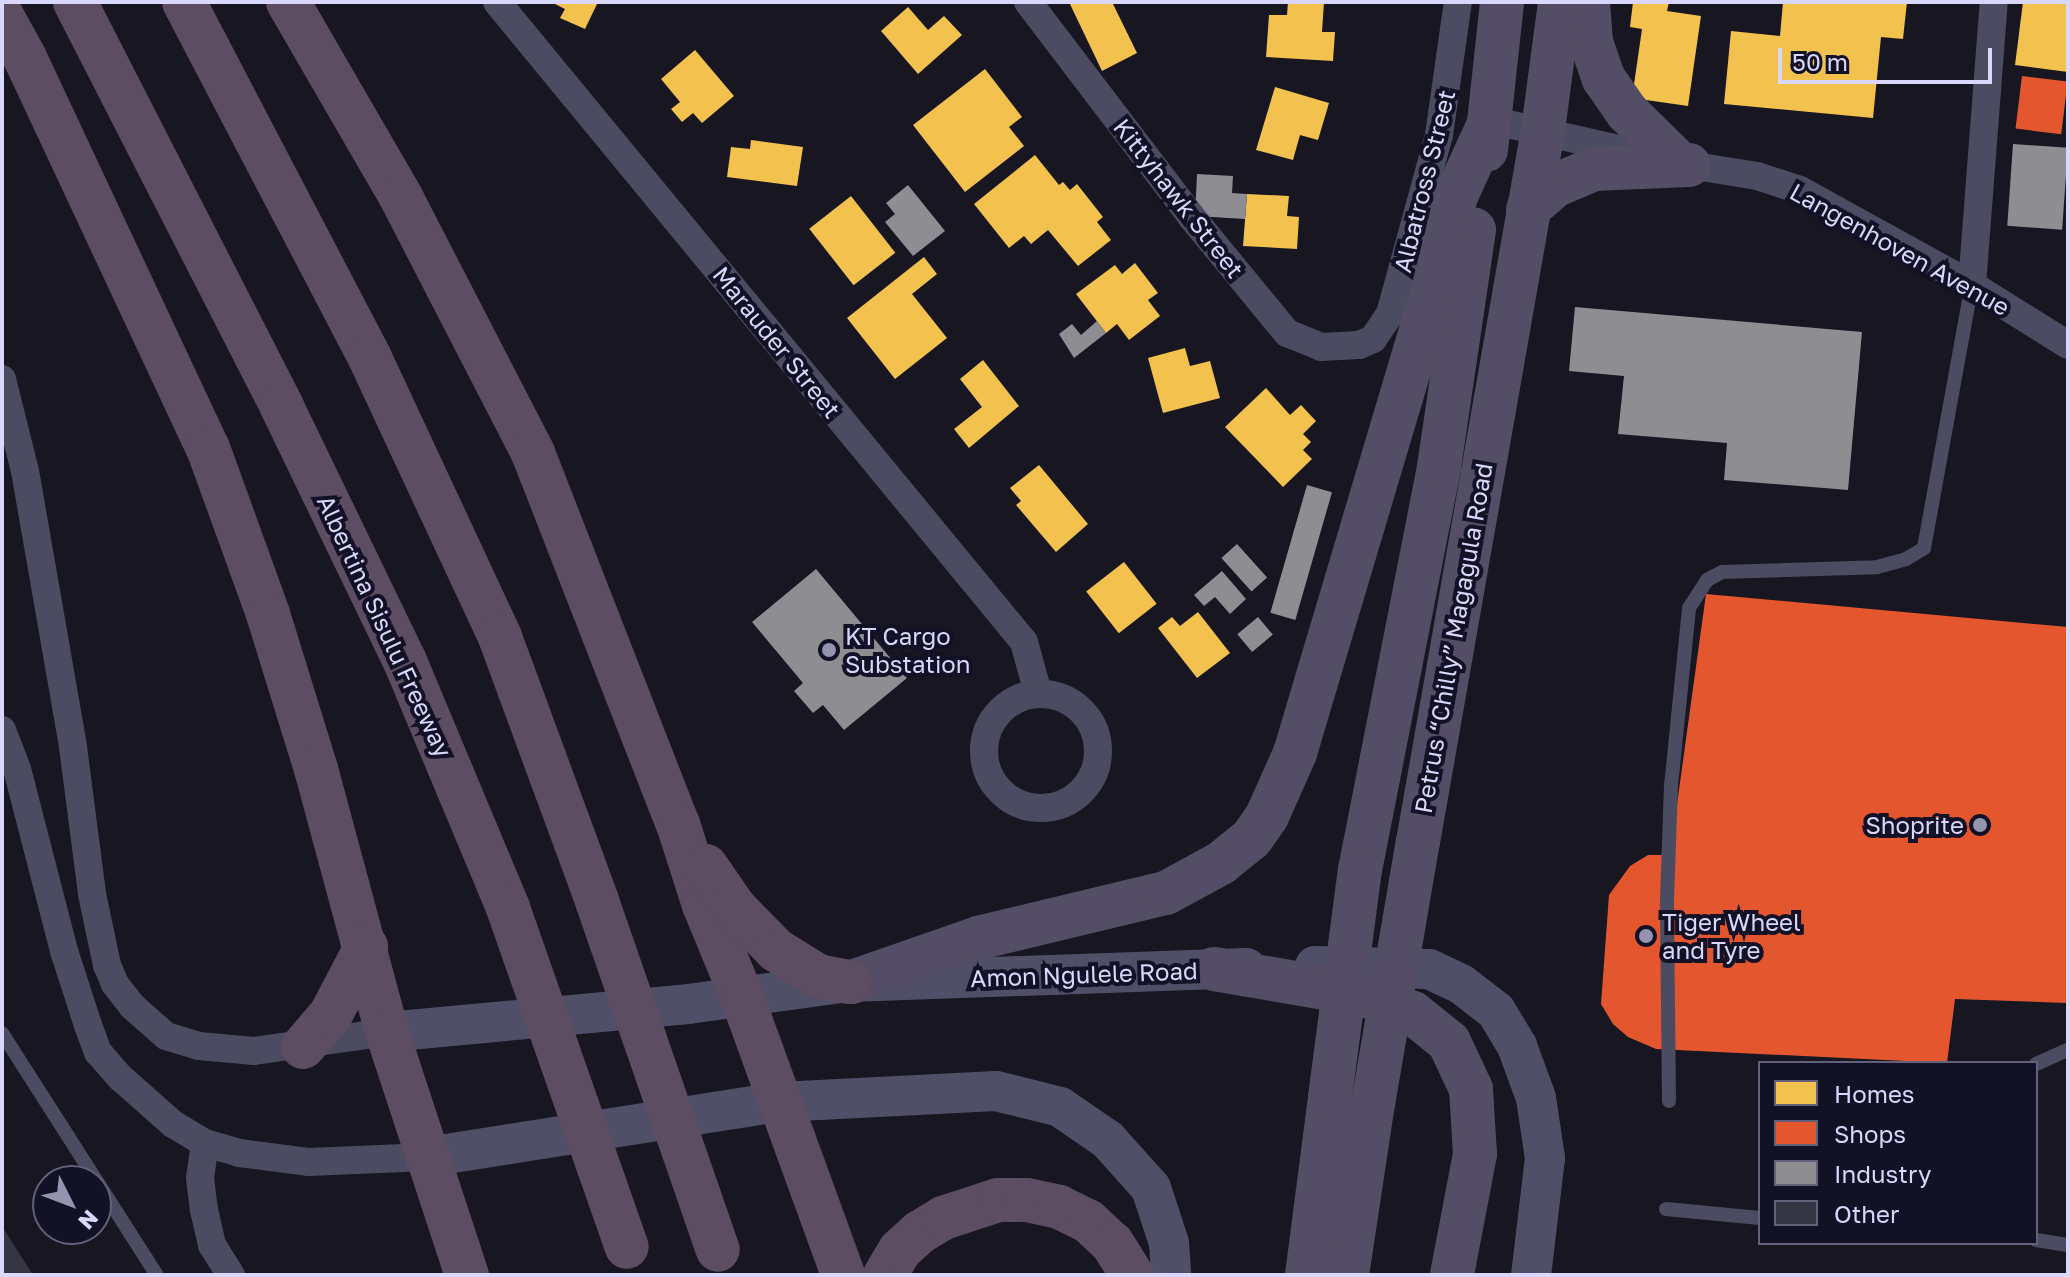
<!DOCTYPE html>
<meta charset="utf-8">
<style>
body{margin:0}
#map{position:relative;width:2070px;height:1277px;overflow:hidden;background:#171621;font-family:"Golos Text",sans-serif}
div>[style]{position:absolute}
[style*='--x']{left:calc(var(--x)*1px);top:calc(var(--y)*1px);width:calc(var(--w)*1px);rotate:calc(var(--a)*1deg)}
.homes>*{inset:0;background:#f2c14e;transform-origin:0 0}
.shops>*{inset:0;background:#e4572e;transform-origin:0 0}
.industry>*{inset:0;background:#8d8d92;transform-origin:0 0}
.building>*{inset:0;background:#353443}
.service>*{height:14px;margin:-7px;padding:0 7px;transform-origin:7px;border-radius:7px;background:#4b4c61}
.minor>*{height:28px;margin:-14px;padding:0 14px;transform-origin:14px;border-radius:14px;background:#4b4c61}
.minor>.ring{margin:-14px;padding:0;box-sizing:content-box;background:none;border:28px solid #4b4c61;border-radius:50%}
.secondary>*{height:40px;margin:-20px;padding:0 20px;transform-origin:20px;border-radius:20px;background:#4f5067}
.primary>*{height:44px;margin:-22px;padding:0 22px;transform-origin:22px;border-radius:22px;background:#534d65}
.motorway>*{height:44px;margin:-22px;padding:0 22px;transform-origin:22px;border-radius:22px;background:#5d4d63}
.primary-bridge>*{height:44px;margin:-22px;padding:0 22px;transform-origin:22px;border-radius:22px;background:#534d65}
.motorway-bridge>*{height:44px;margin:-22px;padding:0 22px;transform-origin:22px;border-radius:22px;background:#5d4d63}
.dots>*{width:22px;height:22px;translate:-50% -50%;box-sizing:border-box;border:4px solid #131126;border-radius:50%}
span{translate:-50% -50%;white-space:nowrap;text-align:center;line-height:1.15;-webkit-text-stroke:8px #131126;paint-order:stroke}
.street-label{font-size:24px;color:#d9d8fc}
.poi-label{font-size:24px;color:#d9d8fc}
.left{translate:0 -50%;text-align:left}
.right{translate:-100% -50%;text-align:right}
.frame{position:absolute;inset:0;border:4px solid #d9d8fc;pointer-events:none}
.legend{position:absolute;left:1758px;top:1061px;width:280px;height:184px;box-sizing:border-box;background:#131126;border:2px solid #62617c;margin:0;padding:10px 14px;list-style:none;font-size:24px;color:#d9d8fc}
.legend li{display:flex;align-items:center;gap:16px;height:40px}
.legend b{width:40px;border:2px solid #62617c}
.north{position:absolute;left:32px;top:1165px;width:80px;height:80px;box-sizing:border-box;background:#131126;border:2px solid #62617c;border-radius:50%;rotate:132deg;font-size:22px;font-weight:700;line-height:32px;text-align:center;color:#d9d8fc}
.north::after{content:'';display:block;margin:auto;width:28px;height:36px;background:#9594af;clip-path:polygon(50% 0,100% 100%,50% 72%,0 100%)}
.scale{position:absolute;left:1778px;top:48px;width:214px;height:36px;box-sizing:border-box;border:4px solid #d9d8fc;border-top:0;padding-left:10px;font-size:24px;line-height:28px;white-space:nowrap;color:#d9d8fc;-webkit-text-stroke:6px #131126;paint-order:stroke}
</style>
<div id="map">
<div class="homes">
<i style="clip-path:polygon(551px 2px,598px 2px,585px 29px,560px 18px,565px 9px)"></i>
<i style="clip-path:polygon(1069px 2px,1112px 2px,1137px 53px,1102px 71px)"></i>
<i style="clip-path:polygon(1288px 2px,1324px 2px,1322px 32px,1335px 32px,1333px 61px,1266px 57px,1269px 15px,1287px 15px)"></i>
<i style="clip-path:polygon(1633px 2px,1669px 2px,1667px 11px,1701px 16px,1688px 106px,1632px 98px,1642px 29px,1630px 27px)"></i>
<i style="clip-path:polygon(1783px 2px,1907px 2px,1903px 39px,1881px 37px,1873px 118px,1724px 104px,1731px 31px,1780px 36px)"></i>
<i style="clip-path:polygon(2023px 2px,2068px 2px,2068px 72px,2015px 65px)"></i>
<i style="clip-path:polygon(908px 7px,928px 30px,944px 16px,962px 35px,918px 74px,881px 31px)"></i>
<i style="clip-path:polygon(695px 50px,734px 96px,702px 123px,693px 113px,682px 122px,671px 109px,680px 102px,661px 79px)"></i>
<i style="clip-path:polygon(985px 69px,1022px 117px,1009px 127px,1024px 146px,965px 192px,913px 125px)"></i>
<i style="clip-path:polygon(1275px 87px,1329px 103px,1318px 140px,1300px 135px,1293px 160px,1256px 150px)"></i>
<i style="clip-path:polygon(751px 140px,803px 147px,797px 186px,727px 177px,731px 147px,750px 149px)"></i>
<i style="clip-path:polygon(1035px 155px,1059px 185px,1063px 182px,1070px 190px,1077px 184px,1103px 217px,1097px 222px,1111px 240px,1078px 266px,1048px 230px,1031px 244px,1024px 236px,1009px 248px,974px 204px)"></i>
<i style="clip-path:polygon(1247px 194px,1289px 196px,1287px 216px,1299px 217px,1297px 249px,1243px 246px)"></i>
<i style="left:851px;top:196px;width:72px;height:53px;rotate:52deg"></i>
<i style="clip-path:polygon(924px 257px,937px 274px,912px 294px,947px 338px,895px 379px,847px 318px)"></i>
<i style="clip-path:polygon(1135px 263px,1158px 293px,1148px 300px,1160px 316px,1129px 340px,1117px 324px,1106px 333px,1076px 294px,1115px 265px,1122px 274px)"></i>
<i style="clip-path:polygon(1185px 348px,1190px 366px,1210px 361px,1220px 398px,1163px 413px,1148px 358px)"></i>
<i style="clip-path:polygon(983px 360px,1019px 406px,969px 448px,954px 429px,982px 407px,960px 379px)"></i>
<i style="clip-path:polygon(1266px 388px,1290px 415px,1301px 405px,1316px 421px,1303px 434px,1311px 442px,1303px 450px,1312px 459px,1283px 487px,1225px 427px)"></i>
<i style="clip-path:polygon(1039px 465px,1088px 524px,1056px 552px,1016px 505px,1021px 501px,1010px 488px)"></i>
<i style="left:1124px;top:562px;width:53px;height:48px;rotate:52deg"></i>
<i style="clip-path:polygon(1198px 612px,1230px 653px,1197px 678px,1158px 628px,1172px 617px,1180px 626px)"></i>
</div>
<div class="shops">
<i style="left:2022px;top:76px;width:46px;height:53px;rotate:7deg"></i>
<i style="clip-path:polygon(1706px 594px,2068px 627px,2068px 1003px,1955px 999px,1947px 1063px,1656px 1049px,1628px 1037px,1613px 1024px,1601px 1004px,1609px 895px,1630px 866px,1648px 855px,1670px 855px)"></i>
</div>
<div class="industry">
<i style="left:2013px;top:144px;width:55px;height:82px;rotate:4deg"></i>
<i style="clip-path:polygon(1197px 174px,1233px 176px,1232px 193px,1247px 194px,1245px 219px,1195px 216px)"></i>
<i style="clip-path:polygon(908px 185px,945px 231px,913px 256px,885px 222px,895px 214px,886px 203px)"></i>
<i style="clip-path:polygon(1575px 307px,1862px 332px,1848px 490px,1724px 480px,1727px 443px,1618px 434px,1624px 376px,1569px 371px)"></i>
<i style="clip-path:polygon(1097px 321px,1106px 333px,1074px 358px,1059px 334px,1072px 324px,1081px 335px)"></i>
<i style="left:1307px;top:485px;width:26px;height:133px;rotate:16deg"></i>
<i style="left:1237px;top:544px;width:45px;height:21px;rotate:48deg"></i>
<i style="clip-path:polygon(816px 569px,907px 678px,844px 730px,823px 705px,813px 713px,794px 691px,803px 683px,752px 622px)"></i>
<i style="clip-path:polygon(1222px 571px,1246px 599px,1230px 614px,1215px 597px,1204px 606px,1194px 595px)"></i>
<i style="left:1258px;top:617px;width:23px;height:27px;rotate:50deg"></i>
</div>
<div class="building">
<i style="clip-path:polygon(2px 1226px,33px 1275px,2px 1275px)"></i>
</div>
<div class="service">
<i style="--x:2;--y:1033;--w:287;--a:57.4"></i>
<i style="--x:2036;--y:1064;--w:35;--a:-24"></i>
<i style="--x:1669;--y:1101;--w:201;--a:-90.6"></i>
<i style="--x:1667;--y:900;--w:114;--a:-88"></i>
<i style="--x:1671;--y:786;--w:179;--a:-84.2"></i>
<i style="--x:1689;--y:608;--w:33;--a:-57"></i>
<i style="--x:1707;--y:580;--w:17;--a:-28"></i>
<i style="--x:1722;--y:572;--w:155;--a:-1.8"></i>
<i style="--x:1877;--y:567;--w:30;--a:-15"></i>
<i style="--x:1906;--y:559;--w:21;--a:-31"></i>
<i style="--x:1924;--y:548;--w:267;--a:-79.7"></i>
<i style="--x:1666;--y:1209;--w:94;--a:5.5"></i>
<i style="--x:2036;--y:1240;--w:32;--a:9"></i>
</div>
<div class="minor">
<i style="--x:497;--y:2;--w:829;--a:50.53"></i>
<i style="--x:1024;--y:642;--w:53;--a:74.6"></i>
<i style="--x:1028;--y:2;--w:268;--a:52.7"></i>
<i style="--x:1190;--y:215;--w:153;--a:50.6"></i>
<i style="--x:1287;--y:333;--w:37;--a:22"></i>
<i style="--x:1321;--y:347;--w:38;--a:-3"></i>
<i style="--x:1359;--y:345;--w:15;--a:-23"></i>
<i style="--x:1373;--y:339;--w:30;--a:-56"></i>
<i style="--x:1390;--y:314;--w:186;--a:-74.7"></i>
<i style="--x:1439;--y:135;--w:134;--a:-81.9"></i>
<i style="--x:1490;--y:120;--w:204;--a:12.7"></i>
<i style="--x:1689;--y:165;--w:69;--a:9.2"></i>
<i style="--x:1757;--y:176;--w:45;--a:18"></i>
<i style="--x:1800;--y:190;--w:196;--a:28.9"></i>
<i style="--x:1972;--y:285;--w:113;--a:32"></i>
<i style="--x:1972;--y:285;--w:284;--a:-85.6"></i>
<i style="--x:2;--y:379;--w:95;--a:76"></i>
<i style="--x:25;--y:471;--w:280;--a:80.1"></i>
<i style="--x:73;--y:747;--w:148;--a:82.6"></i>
<i style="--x:92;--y:894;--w:73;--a:78.1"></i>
<i style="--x:107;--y:965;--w:21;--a:67"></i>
<i style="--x:115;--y:984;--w:28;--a:52"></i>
<i style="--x:132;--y:1006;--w:45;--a:41.4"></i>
<i style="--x:166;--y:1036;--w:34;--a:17"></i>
<i style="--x:199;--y:1046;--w:55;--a:5.2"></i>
<i style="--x:254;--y:1051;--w:134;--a:-8.1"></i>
<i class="ring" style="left:984px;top:694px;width:86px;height:86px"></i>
<i style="--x:2;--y:730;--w:42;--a:69"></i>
<i style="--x:17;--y:769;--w:191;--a:75.5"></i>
<i style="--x:65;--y:954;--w:75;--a:72.1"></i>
<i style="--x:88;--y:1025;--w:29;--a:70"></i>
<i style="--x:98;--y:1052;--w:35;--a:49"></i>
<i style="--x:121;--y:1078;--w:69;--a:41.5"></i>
<i style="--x:173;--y:1124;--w:37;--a:31"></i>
<i style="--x:205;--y:1143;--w:35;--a:16"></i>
<i style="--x:239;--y:1153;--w:71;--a:7.3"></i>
<i style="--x:309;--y:1162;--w:118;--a:-2.4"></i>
<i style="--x:205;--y:1143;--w:35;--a:98"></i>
<i style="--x:200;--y:1178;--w:32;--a:83"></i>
<i style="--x:204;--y:1210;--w:36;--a:77"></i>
<i style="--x:212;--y:1245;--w:36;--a:58"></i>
</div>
<div class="secondary">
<i style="--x:1315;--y:966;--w:114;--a:1.5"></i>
<i style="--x:1429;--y:969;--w:35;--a:25"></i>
<i style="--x:1461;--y:984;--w:44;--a:37.6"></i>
<i style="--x:1496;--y:1011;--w:41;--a:59"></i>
<i style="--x:1517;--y:1046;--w:55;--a:69.9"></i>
<i style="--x:1536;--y:1098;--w:61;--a:81.5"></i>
<i style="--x:1545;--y:1158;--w:118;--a:96.8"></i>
<i style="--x:387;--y:1032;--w:302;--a:-5.3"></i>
<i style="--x:688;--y:1004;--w:162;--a:-7.8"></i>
<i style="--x:849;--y:982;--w:398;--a:-2"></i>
<i style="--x:427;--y:1157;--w:357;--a:-8.9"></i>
<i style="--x:780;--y:1102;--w:216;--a:-2.9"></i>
<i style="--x:996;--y:1091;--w:66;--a:14"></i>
<i style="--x:1060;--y:1107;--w:58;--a:34.5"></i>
<i style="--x:1108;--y:1140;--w:64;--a:48.1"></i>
<i style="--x:1151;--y:1188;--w:58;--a:71.9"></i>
<i style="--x:1169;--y:1243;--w:32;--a:86"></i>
</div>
<div class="primary">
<i style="--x:1588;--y:2;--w:40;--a:85.7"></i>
<i style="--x:1591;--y:42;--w:39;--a:71"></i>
<i style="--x:1604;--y:79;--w:40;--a:55.1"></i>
<i style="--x:1627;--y:112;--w:71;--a:44.4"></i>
<i style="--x:1486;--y:150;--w:149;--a:-83.8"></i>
<i style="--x:1528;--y:209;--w:35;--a:-41"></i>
<i style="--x:1554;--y:186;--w:43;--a:-23"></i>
<i style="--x:1594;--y:169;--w:95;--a:-2.4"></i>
<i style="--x:1418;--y:842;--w:723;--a:-80.04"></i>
<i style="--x:1543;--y:130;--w:129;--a:-82.4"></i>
<i style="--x:1360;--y:870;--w:411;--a:-78.9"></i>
<i style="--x:1439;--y:467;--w:240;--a:-81.6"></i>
<i style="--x:1214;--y:969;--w:152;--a:9.8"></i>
<i style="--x:1364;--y:995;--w:52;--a:20.2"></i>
<i style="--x:1413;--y:1013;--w:46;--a:38.9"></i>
<i style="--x:1449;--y:1042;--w:52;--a:64.9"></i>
<i style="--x:1471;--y:1089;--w:65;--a:86.5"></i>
<i style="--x:1475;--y:1154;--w:123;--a:100.8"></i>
<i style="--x:852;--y:982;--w:133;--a:-19.2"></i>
<i style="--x:978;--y:938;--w:193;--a:-13.5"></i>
<i style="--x:1166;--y:893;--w:63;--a:-28.6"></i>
<i style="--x:1221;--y:863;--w:38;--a:-39"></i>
<i style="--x:1251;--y:839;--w:28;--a:-55"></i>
<i style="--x:1267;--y:816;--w:69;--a:-66"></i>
<i style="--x:1295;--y:753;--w:487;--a:-73.4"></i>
<i style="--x:1434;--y:286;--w:93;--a:-76.3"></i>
<i style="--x:1456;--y:196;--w:79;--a:-65.4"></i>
<i style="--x:1307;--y:1275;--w:179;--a:-82.6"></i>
<i style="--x:1347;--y:1275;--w:173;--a:-81.4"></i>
</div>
<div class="motorway">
<i style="--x:75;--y:2;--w:455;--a:62.9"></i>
<i style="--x:282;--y:407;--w:280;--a:64.2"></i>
<i style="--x:404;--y:659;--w:270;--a:67.3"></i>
<i style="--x:184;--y:2;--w:402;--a:62.4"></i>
<i style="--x:370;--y:358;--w:308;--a:65"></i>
<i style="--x:500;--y:637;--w:281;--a:69.8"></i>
<i style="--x:288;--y:2;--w:228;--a:59.9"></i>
<i style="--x:402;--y:199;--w:286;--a:62.7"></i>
<i style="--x:533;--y:453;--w:398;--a:68.7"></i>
<i style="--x:678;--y:824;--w:85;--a:72.2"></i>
<i style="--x:704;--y:905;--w:100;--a:67.6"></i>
<i style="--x:742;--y:997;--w:296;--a:70"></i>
<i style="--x:2;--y:16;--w:48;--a:61.3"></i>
<i style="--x:25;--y:58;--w:431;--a:64.9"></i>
<i style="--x:208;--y:448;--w:177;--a:70.1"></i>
<i style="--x:268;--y:614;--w:162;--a:72.8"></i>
<i style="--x:316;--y:769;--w:272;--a:74.9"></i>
<i style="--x:387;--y:1032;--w:256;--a:71.8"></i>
<i style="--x:706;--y:866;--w:51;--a:55.4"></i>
<i style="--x:735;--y:908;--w:59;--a:45.7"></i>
<i style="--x:776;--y:950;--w:49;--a:31.8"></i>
<i style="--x:818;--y:976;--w:32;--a:11"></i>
<i style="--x:303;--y:1047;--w:43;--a:-49.7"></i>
<i style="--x:331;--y:1014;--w:76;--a:-62.4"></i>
<i style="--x:885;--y:1275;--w:29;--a:-59"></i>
<i style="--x:900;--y:1250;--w:27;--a:-42"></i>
<i style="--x:920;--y:1232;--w:27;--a:-31"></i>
<i style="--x:943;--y:1218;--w:58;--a:-18.1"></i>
<i style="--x:998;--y:1200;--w:29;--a:0"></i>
<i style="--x:1027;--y:1200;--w:33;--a:12"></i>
<i style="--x:1059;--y:1207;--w:32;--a:26"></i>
<i style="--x:1088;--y:1221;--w:33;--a:43"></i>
<i style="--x:1112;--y:1243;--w:38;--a:58"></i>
</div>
<div class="primary-bridge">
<i style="--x:1330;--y:1097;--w:229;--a:-82.5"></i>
<i style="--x:1373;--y:1104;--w:266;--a:-80.3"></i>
</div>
<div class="motorway-bridge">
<i style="--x:597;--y:901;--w:369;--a:70.9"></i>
<i style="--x:508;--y:908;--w:359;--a:70.7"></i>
</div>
<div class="dots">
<i style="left:829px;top:650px;background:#9594af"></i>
<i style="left:1980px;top:825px;background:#9594af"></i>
<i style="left:1646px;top:936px;background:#9594af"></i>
</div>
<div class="street-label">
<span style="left:1424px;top:181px;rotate:-76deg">Albatross Street</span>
<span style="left:1179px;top:198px;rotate:52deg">Kittyhawk Street</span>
<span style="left:1900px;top:249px;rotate:29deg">Langenhoven Avenue</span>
<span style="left:777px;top:342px;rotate:51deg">Marauder Street</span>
<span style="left:385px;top:626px;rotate:65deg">Albertina Sisulu Freeway</span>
<span style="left:1453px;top:638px;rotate:-80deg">Petrus “Chilly” Magagula Road</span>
<span style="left:1084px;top:974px;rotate:-2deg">Amon Ngulele Road</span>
</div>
<div class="poi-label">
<span class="left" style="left:845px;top:650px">KT Cargo<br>Substation</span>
<span class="right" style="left:1964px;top:825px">Shoprite</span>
<span class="left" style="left:1662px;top:936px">Tiger Wheel<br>and Tyre</span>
</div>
<div class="frame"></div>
<ul class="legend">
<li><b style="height:22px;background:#f2c14e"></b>Homes</li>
<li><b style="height:22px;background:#e4572e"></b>Shops</li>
<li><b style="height:22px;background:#8d8d92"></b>Industry</li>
<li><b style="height:22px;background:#353443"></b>Other</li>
</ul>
<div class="north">N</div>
<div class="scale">50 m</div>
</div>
